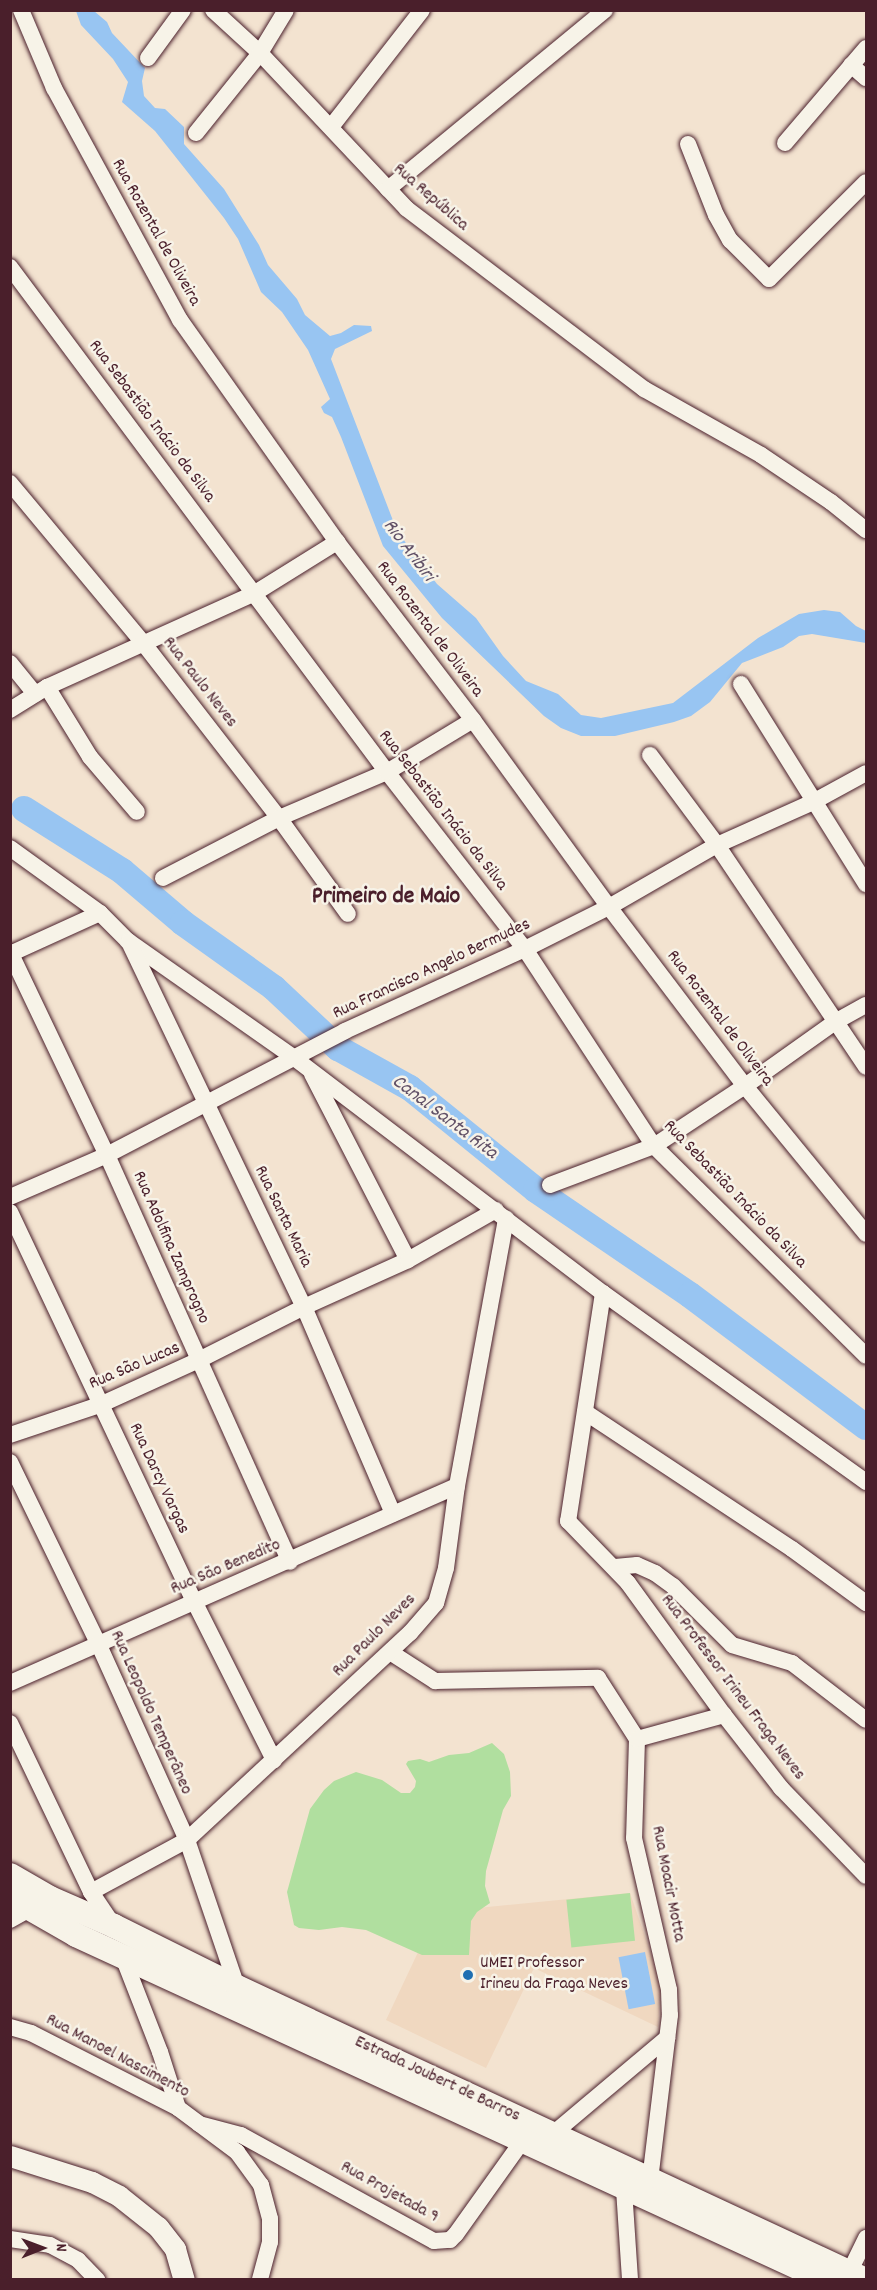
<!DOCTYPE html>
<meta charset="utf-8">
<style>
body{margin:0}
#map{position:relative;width:877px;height:2290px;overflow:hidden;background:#f3e3d0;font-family:Dekko,sans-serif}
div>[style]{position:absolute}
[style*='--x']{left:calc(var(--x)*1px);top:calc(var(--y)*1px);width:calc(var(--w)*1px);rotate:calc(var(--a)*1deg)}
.built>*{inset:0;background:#f0d8c0}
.green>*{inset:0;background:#b0df9f;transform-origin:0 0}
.water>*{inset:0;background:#98c5f2;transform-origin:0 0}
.river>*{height:26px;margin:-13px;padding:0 13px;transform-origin:13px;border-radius:13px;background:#98c5f2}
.roads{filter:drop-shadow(0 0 2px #4a1f2b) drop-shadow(0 0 2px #4a1f2b)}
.minor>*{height:16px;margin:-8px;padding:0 8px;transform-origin:8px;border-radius:8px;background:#f7f3e8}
.tertiary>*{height:21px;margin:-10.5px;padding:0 10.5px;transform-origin:10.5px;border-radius:10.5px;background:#f7f3e8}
.secondary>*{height:24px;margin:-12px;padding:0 12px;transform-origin:12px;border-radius:12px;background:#f7f3e8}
.dots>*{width:16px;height:16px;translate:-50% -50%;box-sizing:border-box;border:3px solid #f7f3e8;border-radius:50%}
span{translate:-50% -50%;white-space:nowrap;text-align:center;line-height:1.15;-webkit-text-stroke:5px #f7f3e8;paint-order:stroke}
.street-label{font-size:18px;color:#4a1f2b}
.poi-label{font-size:18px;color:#4a1f2b}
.left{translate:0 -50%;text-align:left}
.water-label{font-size:20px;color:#615167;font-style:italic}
.district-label{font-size:24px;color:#4a1f2b;font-weight:700}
.frame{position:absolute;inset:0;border:12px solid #4a1f2b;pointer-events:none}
.north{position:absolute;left:12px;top:2218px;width:60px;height:60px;-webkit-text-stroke:4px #f7f3e8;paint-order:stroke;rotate:89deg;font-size:16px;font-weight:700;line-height:24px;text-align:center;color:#4a1f2b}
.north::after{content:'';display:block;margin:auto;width:21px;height:27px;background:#4a1f2b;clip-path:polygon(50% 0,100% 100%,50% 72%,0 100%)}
</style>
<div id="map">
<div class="built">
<i style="clip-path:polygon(630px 1893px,661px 1982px,658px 2027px,534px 1968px,486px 2068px,386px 2020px,437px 1912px)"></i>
</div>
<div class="green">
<i style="clip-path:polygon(492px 1743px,504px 1754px,510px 1772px,511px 1796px,503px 1810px,486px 1871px,485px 1886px,490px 1903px,477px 1912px,471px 1921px,469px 1955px,422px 1955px,366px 1930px,342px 1927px,319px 1930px,299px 1928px,294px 1925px,287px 1892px,310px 1809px,324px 1790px,334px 1781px,356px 1772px,382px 1780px,401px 1793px,410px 1793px,415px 1787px,416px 1781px,406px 1764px,408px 1761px,420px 1759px,429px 1762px,449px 1755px,469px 1753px)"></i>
<i style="left:630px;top:1893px;width:48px;height:64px;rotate:84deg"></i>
</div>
<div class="water">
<i style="clip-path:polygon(76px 11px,94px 11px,107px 22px,112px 33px,145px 68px,142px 81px,144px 96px,155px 108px,165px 109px,184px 127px,184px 144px,224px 189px,259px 245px,268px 265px,297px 299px,305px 315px,330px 336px,341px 333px,354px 325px,371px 326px,372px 331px,335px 349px,331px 359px,397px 531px,437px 584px,476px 618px,503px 656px,526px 681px,558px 694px,581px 715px,601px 718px,673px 703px,758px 638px,799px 614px,824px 610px,840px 612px,856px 626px,866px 631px,866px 643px,812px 634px,799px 636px,783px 647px,742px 663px,710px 702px,691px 716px,674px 722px,615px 736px,581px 736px,561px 728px,544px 716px,442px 618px,383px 546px,341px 437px,332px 417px,324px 413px,321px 407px,330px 399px,308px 350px,282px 312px,261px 292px,238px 239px,224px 218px,155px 131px,122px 102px,128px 82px,113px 59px,81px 25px)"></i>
<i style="left:645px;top:1952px;width:53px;height:27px;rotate:79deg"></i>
</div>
<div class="river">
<i style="--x:24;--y:809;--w:116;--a:32.3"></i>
<i style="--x:122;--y:871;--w:80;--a:40.4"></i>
<i style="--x:183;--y:923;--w:112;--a:35.5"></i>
<i style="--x:274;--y:988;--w:88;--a:43.2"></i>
<i style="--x:338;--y:1048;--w:82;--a:29.1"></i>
<i style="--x:410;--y:1088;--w:162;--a:39"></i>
<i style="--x:536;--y:1190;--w:186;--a:34.3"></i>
<i style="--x:690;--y:1295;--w:220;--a:36.9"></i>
</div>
<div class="roads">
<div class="minor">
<i style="--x:21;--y:10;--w:85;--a:67.1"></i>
<i style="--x:54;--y:88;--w:264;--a:61.5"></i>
<i style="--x:180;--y:320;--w:272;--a:54.7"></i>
<i style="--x:337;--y:542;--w:224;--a:52.6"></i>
<i style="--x:473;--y:720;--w:231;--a:54"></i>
<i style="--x:609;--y:907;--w:225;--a:52.8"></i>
<i style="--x:745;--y:1086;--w:191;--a:50.7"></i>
<i style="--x:213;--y:10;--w:64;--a:42.5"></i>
<i style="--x:260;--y:53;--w:214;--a:46.7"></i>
<i style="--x:407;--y:209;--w:298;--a:37.2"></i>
<i style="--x:644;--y:389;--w:134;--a:29.4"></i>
<i style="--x:761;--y:455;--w:84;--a:33.9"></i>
<i style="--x:831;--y:502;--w:45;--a:38.7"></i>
<i style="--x:148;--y:58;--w:59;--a:-53.9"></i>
<i style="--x:851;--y:65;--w:20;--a:41"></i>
<i style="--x:331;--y:127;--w:148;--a:-52.1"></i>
<i style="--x:196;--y:133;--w:102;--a:-51.3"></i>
<i style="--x:260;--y:53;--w:50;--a:-58.8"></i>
<i style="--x:785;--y:143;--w:125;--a:-49.5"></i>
<i style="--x:688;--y:144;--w:76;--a:68.5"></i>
<i style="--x:716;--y:215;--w:29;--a:61"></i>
<i style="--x:730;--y:240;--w:55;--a:45"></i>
<i style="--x:769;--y:279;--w:137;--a:-45"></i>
<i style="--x:388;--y:189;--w:281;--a:-39.5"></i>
<i style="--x:10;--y:267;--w:630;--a:53.26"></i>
<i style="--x:387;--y:772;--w:224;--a:52.1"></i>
<i style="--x:525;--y:949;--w:235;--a:56.8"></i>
<i style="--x:654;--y:1146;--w:298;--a:44.7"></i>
<i style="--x:10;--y:483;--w:209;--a:50.2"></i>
<i style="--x:144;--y:644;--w:220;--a:52.2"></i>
<i style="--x:279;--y:818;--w:118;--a:54.3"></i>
<i style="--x:10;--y:663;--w:40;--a:51"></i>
<i style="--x:741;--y:684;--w:236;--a:58"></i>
<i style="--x:47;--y:687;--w:82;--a:58.4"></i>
<i style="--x:90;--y:757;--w:72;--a:49.5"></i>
<i style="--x:10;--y:710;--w:44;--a:-31.9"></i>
<i style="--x:47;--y:687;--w:228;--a:-24.3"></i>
<i style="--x:255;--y:593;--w:97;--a:-31.9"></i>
<i style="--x:650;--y:755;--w:112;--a:53.3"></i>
<i style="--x:717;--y:845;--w:267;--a:56.1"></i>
<i style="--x:10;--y:848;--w:111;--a:35.8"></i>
<i style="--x:100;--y:913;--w:40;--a:45"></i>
<i style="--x:128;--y:941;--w:202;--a:35.1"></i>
<i style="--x:293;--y:1057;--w:390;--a:37.3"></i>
<i style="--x:603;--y:1293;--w:324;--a:35.7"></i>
<i style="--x:163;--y:878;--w:131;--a:-27.3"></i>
<i style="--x:279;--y:818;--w:117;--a:-23.1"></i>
<i style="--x:387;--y:772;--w:100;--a:-31.2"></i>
<i style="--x:129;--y:942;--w:405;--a:64.4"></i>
<i style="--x:304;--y:1307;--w:225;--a:66.7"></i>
<i style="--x:10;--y:952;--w:225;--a:64.5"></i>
<i style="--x:107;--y:1155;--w:446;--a:65.8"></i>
<i style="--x:10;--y:954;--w:99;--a:-24.5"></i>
<i style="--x:312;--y:1074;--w:209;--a:62.7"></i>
<i style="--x:550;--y:1185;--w:111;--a:-20.6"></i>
<i style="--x:654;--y:1146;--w:109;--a:-33.4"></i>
<i style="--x:745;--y:1086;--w:110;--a:-35.4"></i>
<i style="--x:835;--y:1022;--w:35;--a:-29"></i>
<i style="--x:10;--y:1197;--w:106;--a:-23.4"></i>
<i style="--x:107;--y:1155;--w:268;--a:-27.5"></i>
<i style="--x:345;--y:1031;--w:198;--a:-24.5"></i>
<i style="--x:525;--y:949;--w:94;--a:-26.6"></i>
<i style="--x:609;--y:907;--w:125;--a:-29.9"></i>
<i style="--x:717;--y:845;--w:105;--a:-24.1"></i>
<i style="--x:813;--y:802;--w:60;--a:-28.7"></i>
<i style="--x:10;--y:1212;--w:433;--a:64.7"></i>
<i style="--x:195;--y:1603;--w:176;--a:63.3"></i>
<i style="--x:603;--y:1293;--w:231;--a:98.7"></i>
<i style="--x:568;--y:1521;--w:86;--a:45.9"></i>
<i style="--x:628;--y:1583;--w:163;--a:54"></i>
<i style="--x:724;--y:1715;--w:93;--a:52"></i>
<i style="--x:781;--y:1788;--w:122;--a:46"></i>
<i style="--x:585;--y:1412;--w:248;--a:33.5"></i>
<i style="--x:792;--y:1549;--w:92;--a:36.1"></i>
<i style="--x:10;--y:1435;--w:97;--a:-18.6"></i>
<i style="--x:102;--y:1404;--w:107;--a:-24.4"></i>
<i style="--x:199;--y:1360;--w:118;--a:-26.8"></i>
<i style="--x:304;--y:1307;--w:114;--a:-24.3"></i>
<i style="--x:408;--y:1260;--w:101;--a:-29.6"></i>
<i style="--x:10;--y:1462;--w:201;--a:64.1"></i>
<i style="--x:98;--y:1643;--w:216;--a:65.7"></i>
<i style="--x:187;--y:1840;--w:155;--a:71.2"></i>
<i style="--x:615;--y:1567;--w:22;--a:-5"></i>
<i style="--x:637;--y:1565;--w:20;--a:24"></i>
<i style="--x:655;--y:1573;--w:22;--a:36"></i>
<i style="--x:673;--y:1586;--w:83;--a:45"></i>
<i style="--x:732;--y:1645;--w:63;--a:16.7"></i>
<i style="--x:792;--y:1663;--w:93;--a:37.6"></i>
<i style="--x:390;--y:1652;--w:54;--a:32.8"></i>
<i style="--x:435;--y:1681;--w:163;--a:-1.1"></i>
<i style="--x:598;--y:1678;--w:72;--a:57.4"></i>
<i style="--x:637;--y:1739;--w:99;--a:91.7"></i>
<i style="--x:634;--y:1838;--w:156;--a:77"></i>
<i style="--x:669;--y:1990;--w:25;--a:88"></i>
<i style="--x:670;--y:2015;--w:166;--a:96.9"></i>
<i style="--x:10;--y:1683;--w:488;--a:-23.8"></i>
<i style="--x:10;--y:1723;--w:187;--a:64.4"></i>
<i style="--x:91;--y:1892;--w:40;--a:56"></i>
<i style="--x:637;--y:1739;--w:90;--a:-15.4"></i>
<i style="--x:91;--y:1892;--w:109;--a:-28.4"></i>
<i style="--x:187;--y:1840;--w:304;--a:-42.9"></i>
<i style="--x:410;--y:1633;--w:40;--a:-49"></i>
<i style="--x:436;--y:1603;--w:36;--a:-74"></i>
<i style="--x:446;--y:1568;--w:83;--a:-82.4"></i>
<i style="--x:457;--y:1486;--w:272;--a:-79.6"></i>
<i style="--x:10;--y:1920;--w:23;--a:-29"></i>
<i style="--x:123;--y:1957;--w:102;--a:68.7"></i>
<i style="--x:160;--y:2052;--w:59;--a:72.2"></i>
<i style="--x:10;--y:2027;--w:22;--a:16"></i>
<i style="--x:31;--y:2033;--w:165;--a:27"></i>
<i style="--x:178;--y:2108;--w:74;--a:36.7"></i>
<i style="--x:237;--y:2152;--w:41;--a:54"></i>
<i style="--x:261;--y:2185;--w:35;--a:75"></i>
<i style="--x:270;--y:2219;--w:23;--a:90"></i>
<i style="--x:270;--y:2242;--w:39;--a:105"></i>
<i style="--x:199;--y:2124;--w:43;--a:14.7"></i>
<i style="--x:241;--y:2135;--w:220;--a:28.8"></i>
<i style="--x:434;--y:2241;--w:16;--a:-4"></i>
<i style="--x:450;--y:2240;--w:8;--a:-45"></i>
<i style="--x:456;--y:2234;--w:115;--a:-54.5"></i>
<i style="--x:554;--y:2133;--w:148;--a:-40.1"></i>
<i style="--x:624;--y:2189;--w:91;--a:86.2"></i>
<i style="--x:10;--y:2239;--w:40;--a:8.5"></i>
<i style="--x:50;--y:2245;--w:32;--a:28"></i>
<i style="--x:78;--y:2260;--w:28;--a:46"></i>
<i style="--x:850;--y:2271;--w:37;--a:-64"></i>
</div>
<div class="tertiary">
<i style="--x:10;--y:2156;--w:86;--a:17.6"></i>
<i style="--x:92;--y:2182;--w:30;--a:27"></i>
<i style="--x:119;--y:2196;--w:50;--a:38.5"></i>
<i style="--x:158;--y:2227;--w:28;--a:52"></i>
<i style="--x:175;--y:2249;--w:32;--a:74"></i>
</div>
<div class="secondary">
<i style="--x:10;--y:1875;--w:46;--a:29.9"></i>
<i style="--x:50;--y:1898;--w:70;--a:23.6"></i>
<i style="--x:114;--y:1926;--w:137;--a:26.4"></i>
<i style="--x:237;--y:1987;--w:694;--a:24.98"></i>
<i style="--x:10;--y:1897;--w:76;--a:29.9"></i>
<i style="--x:76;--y:1935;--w:825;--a:24.73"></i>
</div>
</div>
<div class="dots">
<i style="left:468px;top:1975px;background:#1f6fb2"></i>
</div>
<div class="street-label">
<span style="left:430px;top:198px;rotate:41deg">Rua República</span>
<span style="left:155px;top:233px;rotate:61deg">Rua Rozental de Oliveira</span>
<span style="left:151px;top:422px;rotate:53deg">Rua Sebastião Inácio da Silva</span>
<span style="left:429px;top:630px;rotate:53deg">Rua Rozental de Oliveira</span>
<span style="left:199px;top:683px;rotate:52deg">Rua Paulo Neves</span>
<span style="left:442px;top:811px;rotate:52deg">Rua Sebastião Inácio da Silva</span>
<span style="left:432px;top:970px;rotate:-25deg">Rua Francisco Angelo Bermudes</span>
<span style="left:719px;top:1019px;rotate:53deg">Rua Rozental de Oliveira</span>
<span style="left:734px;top:1195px;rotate:46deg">Rua Sebastião Inácio da Silva</span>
<span style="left:282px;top:1217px;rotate:64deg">Rua Santa Maria</span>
<span style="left:170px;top:1248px;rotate:66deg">Rua Adolfina Zamprogno</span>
<span style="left:135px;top:1367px;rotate:-23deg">Rua São Lucas</span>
<span style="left:158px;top:1479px;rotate:65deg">Rua Darcy Vargas</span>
<span style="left:226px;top:1568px;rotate:-23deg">Rua São Benedito</span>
<span style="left:375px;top:1636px;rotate:-45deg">Rua Paulo Neves</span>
<span style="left:732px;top:1688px;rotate:53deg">Rua Professor Irineu Fraga Neves</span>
<span style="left:150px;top:1713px;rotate:66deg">Rua Leopoldo Temperâneo</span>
<span style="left:667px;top:1884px;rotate:79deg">Rua Moacir Motta</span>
<span style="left:117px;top:2057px;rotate:28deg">Rua Manoel Nascimento</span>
<span style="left:437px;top:2080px;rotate:25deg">Estrada Joubert de Barros</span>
<span style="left:389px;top:2193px;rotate:29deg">Rua Projetada 9</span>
</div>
<div class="poi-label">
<span class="left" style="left:480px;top:1975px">UMEI Professor<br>Irineu da Fraga Neves</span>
</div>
<div class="water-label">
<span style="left:408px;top:551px;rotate:53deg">Rio Aribiri</span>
<span style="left:444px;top:1118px;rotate:37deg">Canal Santa Rita</span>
</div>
<div class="district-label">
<span style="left:386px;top:898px">Primeiro de Maio</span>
</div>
<div class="frame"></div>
<div class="north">N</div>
</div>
